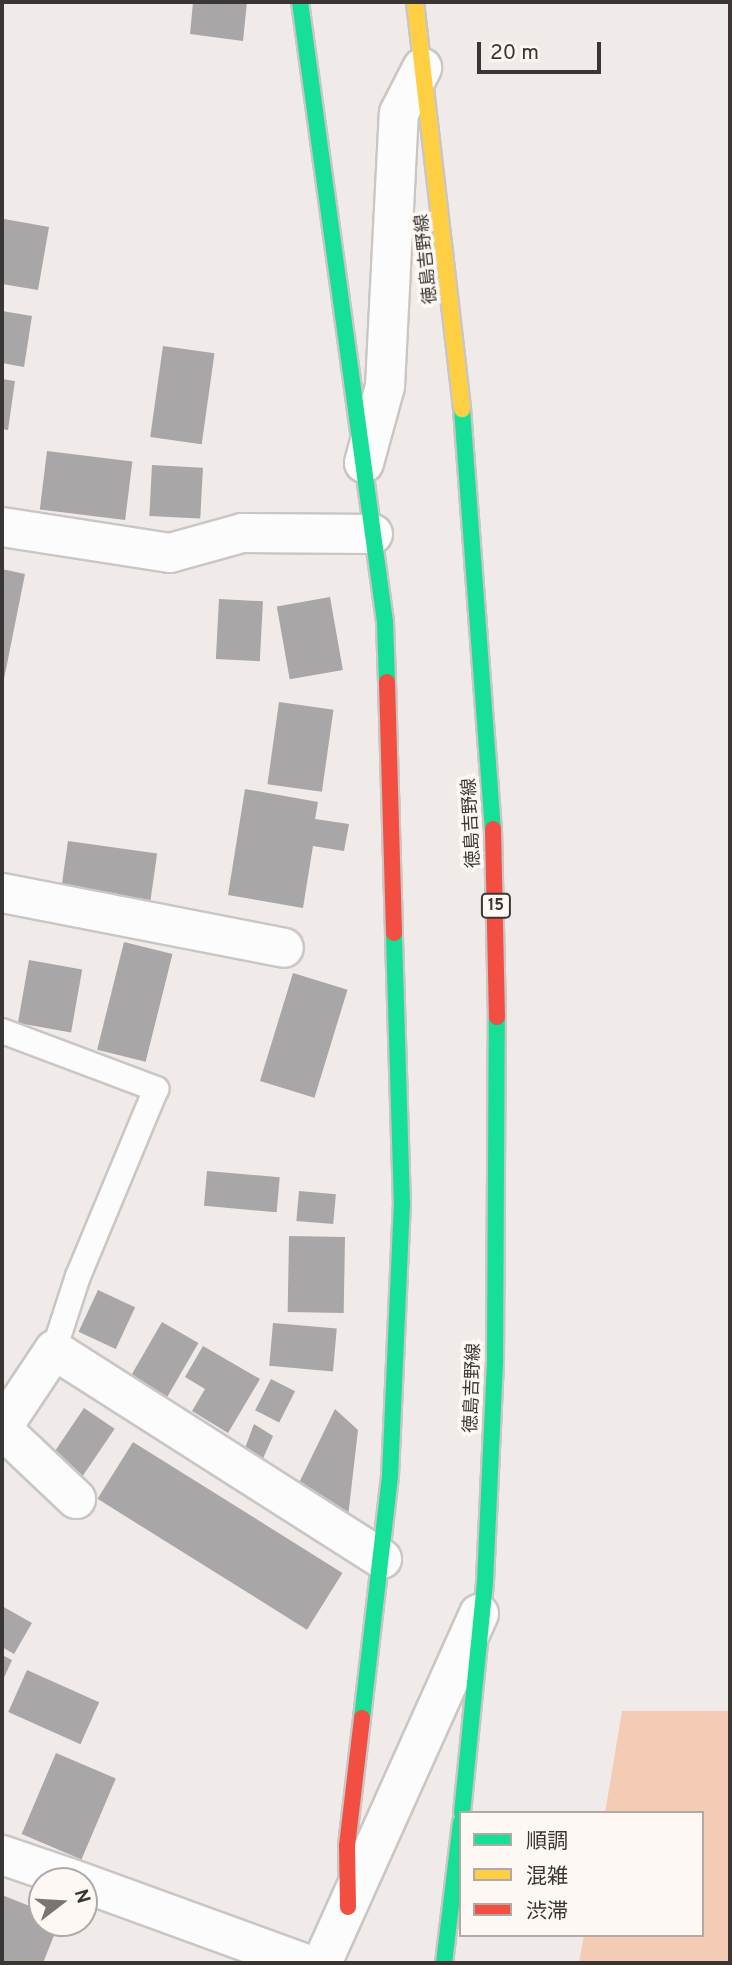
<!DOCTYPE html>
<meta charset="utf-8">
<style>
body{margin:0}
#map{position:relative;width:732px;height:1965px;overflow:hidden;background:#f0ebe8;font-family:Overpass,"Noto Sans JP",sans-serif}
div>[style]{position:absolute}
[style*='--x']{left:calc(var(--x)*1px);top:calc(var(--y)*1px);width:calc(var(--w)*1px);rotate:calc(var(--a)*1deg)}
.green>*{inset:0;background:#f4cbb5}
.building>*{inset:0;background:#a8a6a6;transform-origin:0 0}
.roads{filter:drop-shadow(2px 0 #cac6c4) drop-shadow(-2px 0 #cac6c4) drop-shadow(0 2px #cac6c4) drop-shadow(0 -2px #cac6c4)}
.lane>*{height:24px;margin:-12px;padding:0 12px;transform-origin:12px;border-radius:12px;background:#fdfcfc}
.street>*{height:38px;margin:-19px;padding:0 19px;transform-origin:19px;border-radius:19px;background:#fdfcfc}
.fast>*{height:16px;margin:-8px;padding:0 8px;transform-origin:8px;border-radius:8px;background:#16e098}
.slow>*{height:16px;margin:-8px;padding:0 8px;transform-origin:8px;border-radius:8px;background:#ffcf43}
.jam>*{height:16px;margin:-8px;padding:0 8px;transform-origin:8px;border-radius:8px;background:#f24e42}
span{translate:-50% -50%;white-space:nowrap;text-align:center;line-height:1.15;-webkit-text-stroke:7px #fef8f5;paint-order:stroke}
.shield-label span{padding:2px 5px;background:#fef8f5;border:2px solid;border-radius:5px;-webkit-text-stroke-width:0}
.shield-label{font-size:16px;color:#393634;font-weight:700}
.street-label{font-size:18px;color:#393634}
.frame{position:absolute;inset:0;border:4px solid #393634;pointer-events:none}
.legend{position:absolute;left:459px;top:1811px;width:245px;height:126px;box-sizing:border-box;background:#fef8f5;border:2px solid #afaaa8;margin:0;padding:9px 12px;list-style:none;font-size:21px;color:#393634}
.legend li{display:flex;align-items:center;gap:14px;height:35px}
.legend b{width:35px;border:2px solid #afaaa8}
.north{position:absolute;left:28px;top:1867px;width:70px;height:70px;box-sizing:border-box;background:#fef8f5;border:2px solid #afaaa8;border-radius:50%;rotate:73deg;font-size:19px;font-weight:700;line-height:28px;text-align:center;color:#393634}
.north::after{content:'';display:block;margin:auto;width:24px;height:32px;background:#797573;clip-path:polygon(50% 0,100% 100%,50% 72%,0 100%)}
.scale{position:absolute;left:477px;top:42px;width:124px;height:32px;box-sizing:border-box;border:4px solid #393634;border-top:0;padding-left:9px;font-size:21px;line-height:24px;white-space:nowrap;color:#393634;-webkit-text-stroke:5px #fef8f5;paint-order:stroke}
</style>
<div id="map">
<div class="green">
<i style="clip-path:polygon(622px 1711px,730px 1711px,730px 1963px,579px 1963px,584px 1935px,702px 1935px,702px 1813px,605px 1813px)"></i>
</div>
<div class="building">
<i style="clip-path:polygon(193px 2px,247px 2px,243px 41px,190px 34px)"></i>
<i style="clip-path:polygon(4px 219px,49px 227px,38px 290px,2px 284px)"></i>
<i style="clip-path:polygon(2px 311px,32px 316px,24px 367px,2px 363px)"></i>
<i style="left:163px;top:346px;width:52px;height:92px;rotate:8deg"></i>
<i style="clip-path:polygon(2px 379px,15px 381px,8px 430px,2px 429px)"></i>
<i style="left:47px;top:451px;width:86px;height:59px;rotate:7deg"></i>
<i style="left:152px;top:465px;width:51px;height:51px;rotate:3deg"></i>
<i style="clip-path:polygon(2px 569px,25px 574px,3px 684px,2px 684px)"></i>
<i style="left:330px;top:597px;width:74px;height:54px;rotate:80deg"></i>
<i style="left:219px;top:599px;width:44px;height:60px;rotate:3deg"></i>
<i style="left:279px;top:702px;width:55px;height:83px;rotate:8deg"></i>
<i style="clip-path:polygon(245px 789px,318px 802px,315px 819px,349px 824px,344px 851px,313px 846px,303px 908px,228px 895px)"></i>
<i style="left:68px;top:841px;width:90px;height:47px;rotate:8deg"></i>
<i style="left:124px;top:942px;width:50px;height:111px;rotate:14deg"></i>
<i style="left:29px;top:960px;width:54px;height:64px;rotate:10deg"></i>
<i style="left:293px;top:973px;width:57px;height:113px;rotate:17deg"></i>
<i style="left:207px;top:1171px;width:73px;height:35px;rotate:5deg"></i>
<i style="left:299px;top:1191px;width:37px;height:30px;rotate:5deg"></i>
<i style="left:289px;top:1236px;width:56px;height:76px;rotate:1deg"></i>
<i style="left:98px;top:1290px;width:41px;height:46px;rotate:25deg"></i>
<i style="left:162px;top:1322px;width:42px;height:67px;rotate:30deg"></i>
<i style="left:273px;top:1323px;width:64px;height:43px;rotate:5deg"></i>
<i style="clip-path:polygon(203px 1346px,260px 1379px,228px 1433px,192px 1411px,205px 1389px,185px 1377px)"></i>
<i style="left:271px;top:1379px;width:27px;height:35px;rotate:27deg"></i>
<i style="left:84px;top:1408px;width:37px;height:59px;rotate:34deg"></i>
<i style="clip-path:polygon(335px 1409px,358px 1430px,348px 1517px,297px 1487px)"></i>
<i style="clip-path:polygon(254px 1424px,273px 1436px,261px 1463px,245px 1448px)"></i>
<i style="left:133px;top:1442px;width:247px;height:67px;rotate:32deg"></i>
<i style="clip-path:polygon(2px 1606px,32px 1623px,14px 1654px,2px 1647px)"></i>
<i style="clip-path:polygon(2px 1655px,12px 1660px,2px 1682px)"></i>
<i style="left:27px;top:1670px;width:79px;height:46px;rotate:24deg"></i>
<i style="left:56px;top:1753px;width:65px;height:88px;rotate:23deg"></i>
<i style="clip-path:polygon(2px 1895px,42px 1911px,42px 1923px,59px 1923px,43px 1963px,2px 1963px)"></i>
</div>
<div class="roads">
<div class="lane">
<i style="--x:2;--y:1031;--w:165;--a:20.6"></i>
<i style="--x:156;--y:1089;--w:203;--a:112.6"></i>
<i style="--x:78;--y:1276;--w:78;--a:108"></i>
</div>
<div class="street">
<i style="--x:364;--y:463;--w:80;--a:-74.7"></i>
<i style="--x:385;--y:386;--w:273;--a:-87.1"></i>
<i style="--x:399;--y:113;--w:51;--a:-62.9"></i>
<i style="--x:2;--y:527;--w:170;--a:8.8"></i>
<i style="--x:170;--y:553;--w:75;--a:-15.5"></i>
<i style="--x:242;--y:533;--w:131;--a:0.4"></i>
<i style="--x:2;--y:893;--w:287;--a:11"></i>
<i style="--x:2;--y:1428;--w:94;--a:-56.3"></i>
<i style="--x:54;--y:1350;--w:389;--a:32.5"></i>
<i style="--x:2;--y:1429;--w:102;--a:43.4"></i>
<i style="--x:2;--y:1855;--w:80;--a:18.9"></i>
<i style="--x:84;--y:1883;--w:234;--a:20"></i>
<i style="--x:322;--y:1963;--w:383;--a:-65.8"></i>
</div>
<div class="fast">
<i style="--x:300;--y:2;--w:626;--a:82.19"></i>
<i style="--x:385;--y:622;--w:60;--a:88.1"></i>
<i style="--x:462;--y:409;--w:421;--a:85.8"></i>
<i style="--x:362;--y:1718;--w:244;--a:-83.4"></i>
<i style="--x:390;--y:1476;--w:270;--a:-87.5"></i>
<i style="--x:402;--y:1206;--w:273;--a:-91.7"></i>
<i style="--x:462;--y:1813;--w:232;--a:-84.3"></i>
<i style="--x:485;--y:1582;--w:220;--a:-87.4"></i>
<i style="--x:495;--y:1362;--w:345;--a:-89.7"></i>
<i style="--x:444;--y:1963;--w:142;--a:-83.1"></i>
</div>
<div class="slow">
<i style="--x:415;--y:2;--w:410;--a:83.4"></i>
</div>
<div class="jam">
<i style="--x:387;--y:682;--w:251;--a:88.4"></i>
<i style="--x:493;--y:829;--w:188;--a:88.8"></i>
<i style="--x:348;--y:1907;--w:61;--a:-90.9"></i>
<i style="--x:347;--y:1846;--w:129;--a:-83.3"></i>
</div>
</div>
<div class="shield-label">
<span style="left:496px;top:906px">15</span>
</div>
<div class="street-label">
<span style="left:428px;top:259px;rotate:-96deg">徳島吉野線</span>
<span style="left:473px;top:823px;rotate:-93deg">徳島吉野線</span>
<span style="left:474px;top:1388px;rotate:-88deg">徳島吉野線</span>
</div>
<div class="frame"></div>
<ul class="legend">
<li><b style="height:9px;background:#16e098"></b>順調</li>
<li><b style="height:9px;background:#ffcf43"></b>混雑</li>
<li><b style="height:9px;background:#f24e42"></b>渋滞</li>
</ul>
<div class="north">N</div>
<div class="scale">20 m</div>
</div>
